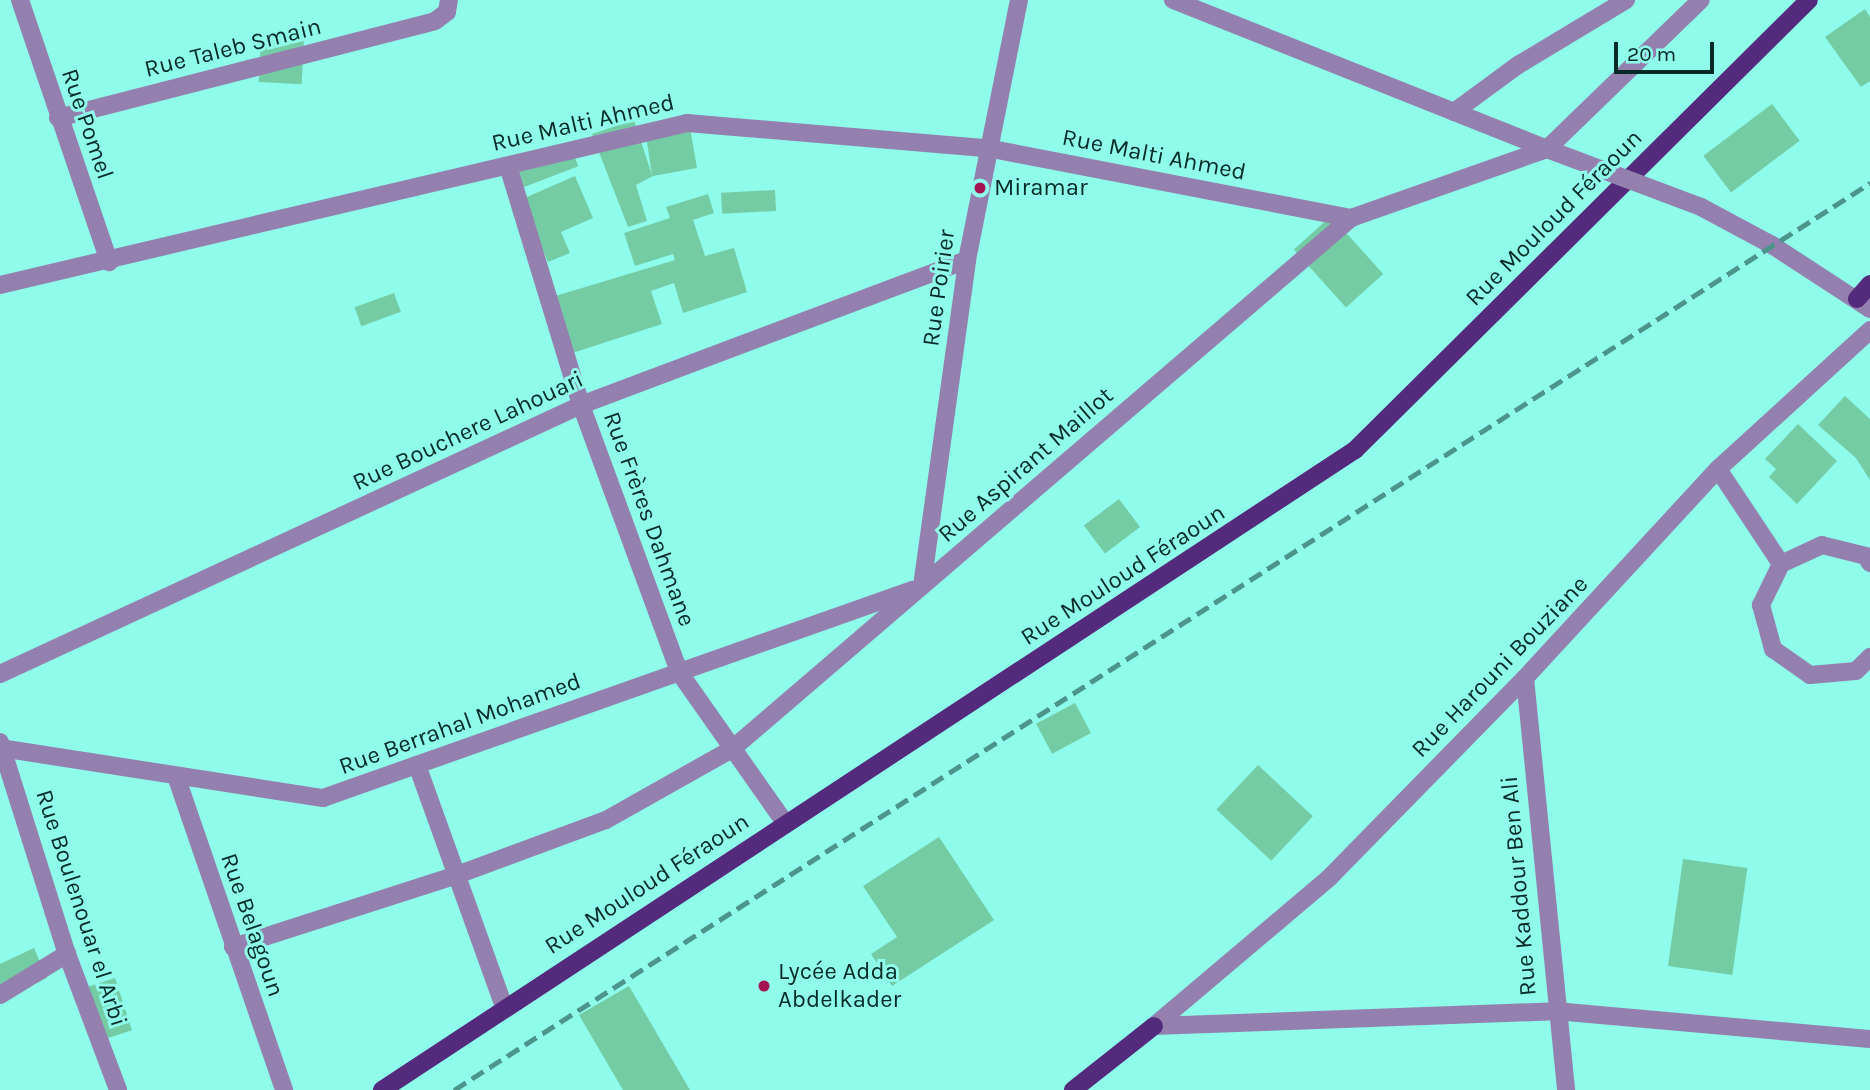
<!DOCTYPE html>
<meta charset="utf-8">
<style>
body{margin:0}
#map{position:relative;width:1870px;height:1090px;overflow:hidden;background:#8ffbeb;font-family:Karla,sans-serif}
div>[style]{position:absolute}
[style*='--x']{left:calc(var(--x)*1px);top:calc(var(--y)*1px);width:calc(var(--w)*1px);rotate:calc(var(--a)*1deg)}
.building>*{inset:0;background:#74cca5;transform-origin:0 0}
.minor>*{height:18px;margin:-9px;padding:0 9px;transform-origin:9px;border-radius:9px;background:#9480ae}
.major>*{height:18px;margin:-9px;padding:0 9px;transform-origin:9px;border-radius:9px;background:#532a7c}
.rail>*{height:5px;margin-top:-2.5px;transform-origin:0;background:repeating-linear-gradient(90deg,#4c958b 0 14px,transparent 0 21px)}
.minor-bridge>*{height:18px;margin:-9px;padding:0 9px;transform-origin:9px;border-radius:9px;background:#9480ae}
.dots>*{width:19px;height:19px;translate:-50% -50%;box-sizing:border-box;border:4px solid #8ffbeb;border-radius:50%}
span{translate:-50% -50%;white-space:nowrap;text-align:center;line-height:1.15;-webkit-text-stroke:6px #8ffbeb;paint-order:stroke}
.street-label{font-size:24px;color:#062b27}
.poi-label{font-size:24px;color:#062b27}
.left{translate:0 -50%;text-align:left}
.scale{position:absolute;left:1614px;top:42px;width:100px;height:32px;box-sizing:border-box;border:4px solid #062b27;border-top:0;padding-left:9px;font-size:21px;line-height:24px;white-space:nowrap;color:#062b27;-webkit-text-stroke:5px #8ffbeb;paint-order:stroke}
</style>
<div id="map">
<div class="building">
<i style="clip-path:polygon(1865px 9px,1870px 17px,1870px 81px,1861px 87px,1825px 37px)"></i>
<i style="left:261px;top:38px;width:43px;height:44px;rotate:3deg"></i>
<i style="left:1772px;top:104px;width:46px;height:86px;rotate:53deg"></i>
<i style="clip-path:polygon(634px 120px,652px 175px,645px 129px,689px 122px,697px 168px,653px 176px,636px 185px,647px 221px,628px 227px,592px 134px)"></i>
<i style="left:569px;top:142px;width:26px;height:65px;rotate:69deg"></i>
<i style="clip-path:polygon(575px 176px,593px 218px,561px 232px,570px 253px,548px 262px,520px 200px)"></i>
<i style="left:775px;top:190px;width:21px;height:54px;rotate:87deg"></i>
<i style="clip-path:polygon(708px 194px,714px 213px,693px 220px,705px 256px,734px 248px,747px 292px,683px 313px,674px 283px,651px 291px,662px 324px,560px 357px,542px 300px,675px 260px,673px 254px,635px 266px,624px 233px,670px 218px,666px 207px)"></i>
<i style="left:1331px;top:216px;width:78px;height:50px;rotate:48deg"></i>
<i style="left:394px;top:293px;width:20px;height:42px;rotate:70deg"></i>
<i style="clip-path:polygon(1845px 396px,1870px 419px,1870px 480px,1856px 458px,1818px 425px)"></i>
<i style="clip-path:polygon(1798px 424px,1837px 461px,1797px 504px,1769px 477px,1776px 469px,1765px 459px)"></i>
<i style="left:1119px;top:499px;width:35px;height:44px;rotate:53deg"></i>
<i style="left:1075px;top:703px;width:34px;height:44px;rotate:62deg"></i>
<i style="left:1258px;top:765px;width:75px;height:61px;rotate:43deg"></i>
<i style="clip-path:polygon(939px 837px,994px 920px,892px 986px,871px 954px,897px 937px,863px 886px)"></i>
<i style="left:1683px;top:859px;width:65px;height:108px;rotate:8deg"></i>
<i style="clip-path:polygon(34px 948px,47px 978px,0 999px,0 964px)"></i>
<i style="left:115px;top:978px;width:55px;height:34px;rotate:72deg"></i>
<i style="clip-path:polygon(629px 986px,690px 1090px,623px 1090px,579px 1015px)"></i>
</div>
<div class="minor">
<i style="--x:20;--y:0;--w:277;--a:71.2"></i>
<i style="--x:1173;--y:0;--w:403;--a:21.7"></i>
<i style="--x:1454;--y:112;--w:79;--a:-36.3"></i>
<i style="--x:1518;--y:65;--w:126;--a:-31"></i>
<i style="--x:58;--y:118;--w:389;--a:-14.4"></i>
<i style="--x:435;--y:21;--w:15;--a:-37"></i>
<i style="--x:447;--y:12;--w:12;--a:-81"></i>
<i style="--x:508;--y:166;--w:250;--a:73"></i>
<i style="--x:581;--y:405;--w:284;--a:69.8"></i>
<i style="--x:679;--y:672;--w:184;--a:54.9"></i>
<i style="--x:1701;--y:207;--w:81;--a:28.2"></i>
<i style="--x:1772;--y:245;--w:117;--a:33.1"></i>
<i style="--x:0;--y:285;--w:706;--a:-13.27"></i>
<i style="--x:687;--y:123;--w:301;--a:4.8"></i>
<i style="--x:987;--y:148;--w:371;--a:10.9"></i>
<i style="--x:1718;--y:469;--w:114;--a:56.4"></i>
<i style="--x:1870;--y:563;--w:8;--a:-120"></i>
<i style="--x:1866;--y:556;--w:45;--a:-166"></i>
<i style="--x:1822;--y:545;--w:45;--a:155.1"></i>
<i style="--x:1781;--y:564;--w:46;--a:116"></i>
<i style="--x:1761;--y:605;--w:46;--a:74.7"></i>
<i style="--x:1773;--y:649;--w:45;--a:35.1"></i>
<i style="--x:1810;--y:675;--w:46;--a:-5"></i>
<i style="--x:1856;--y:671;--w:20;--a:-45"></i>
<i style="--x:922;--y:586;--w:329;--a:-82.1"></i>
<i style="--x:967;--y:260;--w:265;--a:-78.7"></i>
<i style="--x:0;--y:674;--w:640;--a:-24.84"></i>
<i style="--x:581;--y:405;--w:412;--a:-20.6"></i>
<i style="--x:1525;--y:678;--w:414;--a:84.3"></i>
<i style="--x:0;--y:742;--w:222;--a:72.5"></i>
<i style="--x:67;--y:954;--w:145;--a:69.4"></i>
<i style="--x:0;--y:748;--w:327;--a:8.8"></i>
<i style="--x:323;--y:798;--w:625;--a:-19.45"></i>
<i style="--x:417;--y:765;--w:257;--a:70.2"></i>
<i style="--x:176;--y:776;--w:332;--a:71"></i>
<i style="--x:233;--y:947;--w:235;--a:-17.8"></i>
<i style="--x:457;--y:875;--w:159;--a:-20.3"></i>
<i style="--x:606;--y:820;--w:145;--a:-29.4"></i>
<i style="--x:732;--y:749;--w:816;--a:-40.62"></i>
<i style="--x:1351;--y:218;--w:208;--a:-19.4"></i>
<i style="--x:1547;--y:149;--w:214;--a:-44.1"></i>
<i style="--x:0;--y:995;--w:79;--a:-31.5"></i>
<i style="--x:1154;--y:1026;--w:229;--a:-40.2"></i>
<i style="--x:1329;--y:878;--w:280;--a:-45.6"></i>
<i style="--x:1525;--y:678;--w:284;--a:-47.3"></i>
<i style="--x:1718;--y:469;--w:206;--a:-42.4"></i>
<i style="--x:1154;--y:1026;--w:401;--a:-2.1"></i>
<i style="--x:1555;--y:1011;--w:316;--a:5.1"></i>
</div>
<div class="major">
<i style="--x:1857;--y:299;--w:20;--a:-49"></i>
<i style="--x:382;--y:1090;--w:1165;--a:-33.34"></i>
<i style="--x:1355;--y:450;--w:639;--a:-44.75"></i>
<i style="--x:1073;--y:1090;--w:103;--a:-38.3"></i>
</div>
<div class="rail">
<i style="--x:454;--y:1090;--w:1682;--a:-32.64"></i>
</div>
<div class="minor-bridge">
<i style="--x:1547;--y:149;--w:165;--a:20.6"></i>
</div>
<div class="dots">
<i style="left:980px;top:188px;background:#a51351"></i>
<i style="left:764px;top:986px;background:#a51351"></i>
</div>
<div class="street-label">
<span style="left:233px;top:48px;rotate:-14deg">Rue Taleb Smain</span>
<span style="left:583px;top:123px;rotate:-13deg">Rue Malti Ahmed</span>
<span style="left:87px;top:124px;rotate:71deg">Rue Pomel</span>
<span style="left:1154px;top:155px;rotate:11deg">Rue Malti Ahmed</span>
<span style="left:1554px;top:218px;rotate:-45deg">Rue Mouloud Féraoun</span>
<span style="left:939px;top:288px;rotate:-82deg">Rue Poirier</span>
<span style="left:468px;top:431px;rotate:-25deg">Rue Bouchere Lahouari</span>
<span style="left:1026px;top:465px;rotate:-41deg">Rue Aspirant Maillot</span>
<span style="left:649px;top:519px;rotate:70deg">Rue Frères Dahmane</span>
<span style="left:1123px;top:575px;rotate:-33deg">Rue Mouloud Féraoun</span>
<span style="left:1500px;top:667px;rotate:-46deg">Rue Harouni Bouziane</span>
<span style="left:460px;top:724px;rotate:-20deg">Rue Berrahal Mohamed</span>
<span style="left:647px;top:884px;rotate:-33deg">Rue Mouloud Féraoun</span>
<span style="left:1519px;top:886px;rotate:-95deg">Rue Kaddour Ben Ali</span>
<span style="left:81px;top:908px;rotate:72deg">Rue Boulenouar el Arbi</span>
<span style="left:252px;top:925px;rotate:71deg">Rue Belagoun</span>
</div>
<div class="poi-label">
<span class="left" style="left:994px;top:188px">Miramar</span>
<span class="left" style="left:778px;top:986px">Lycée Adda<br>Abdelkader</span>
</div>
<div class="scale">20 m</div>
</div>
